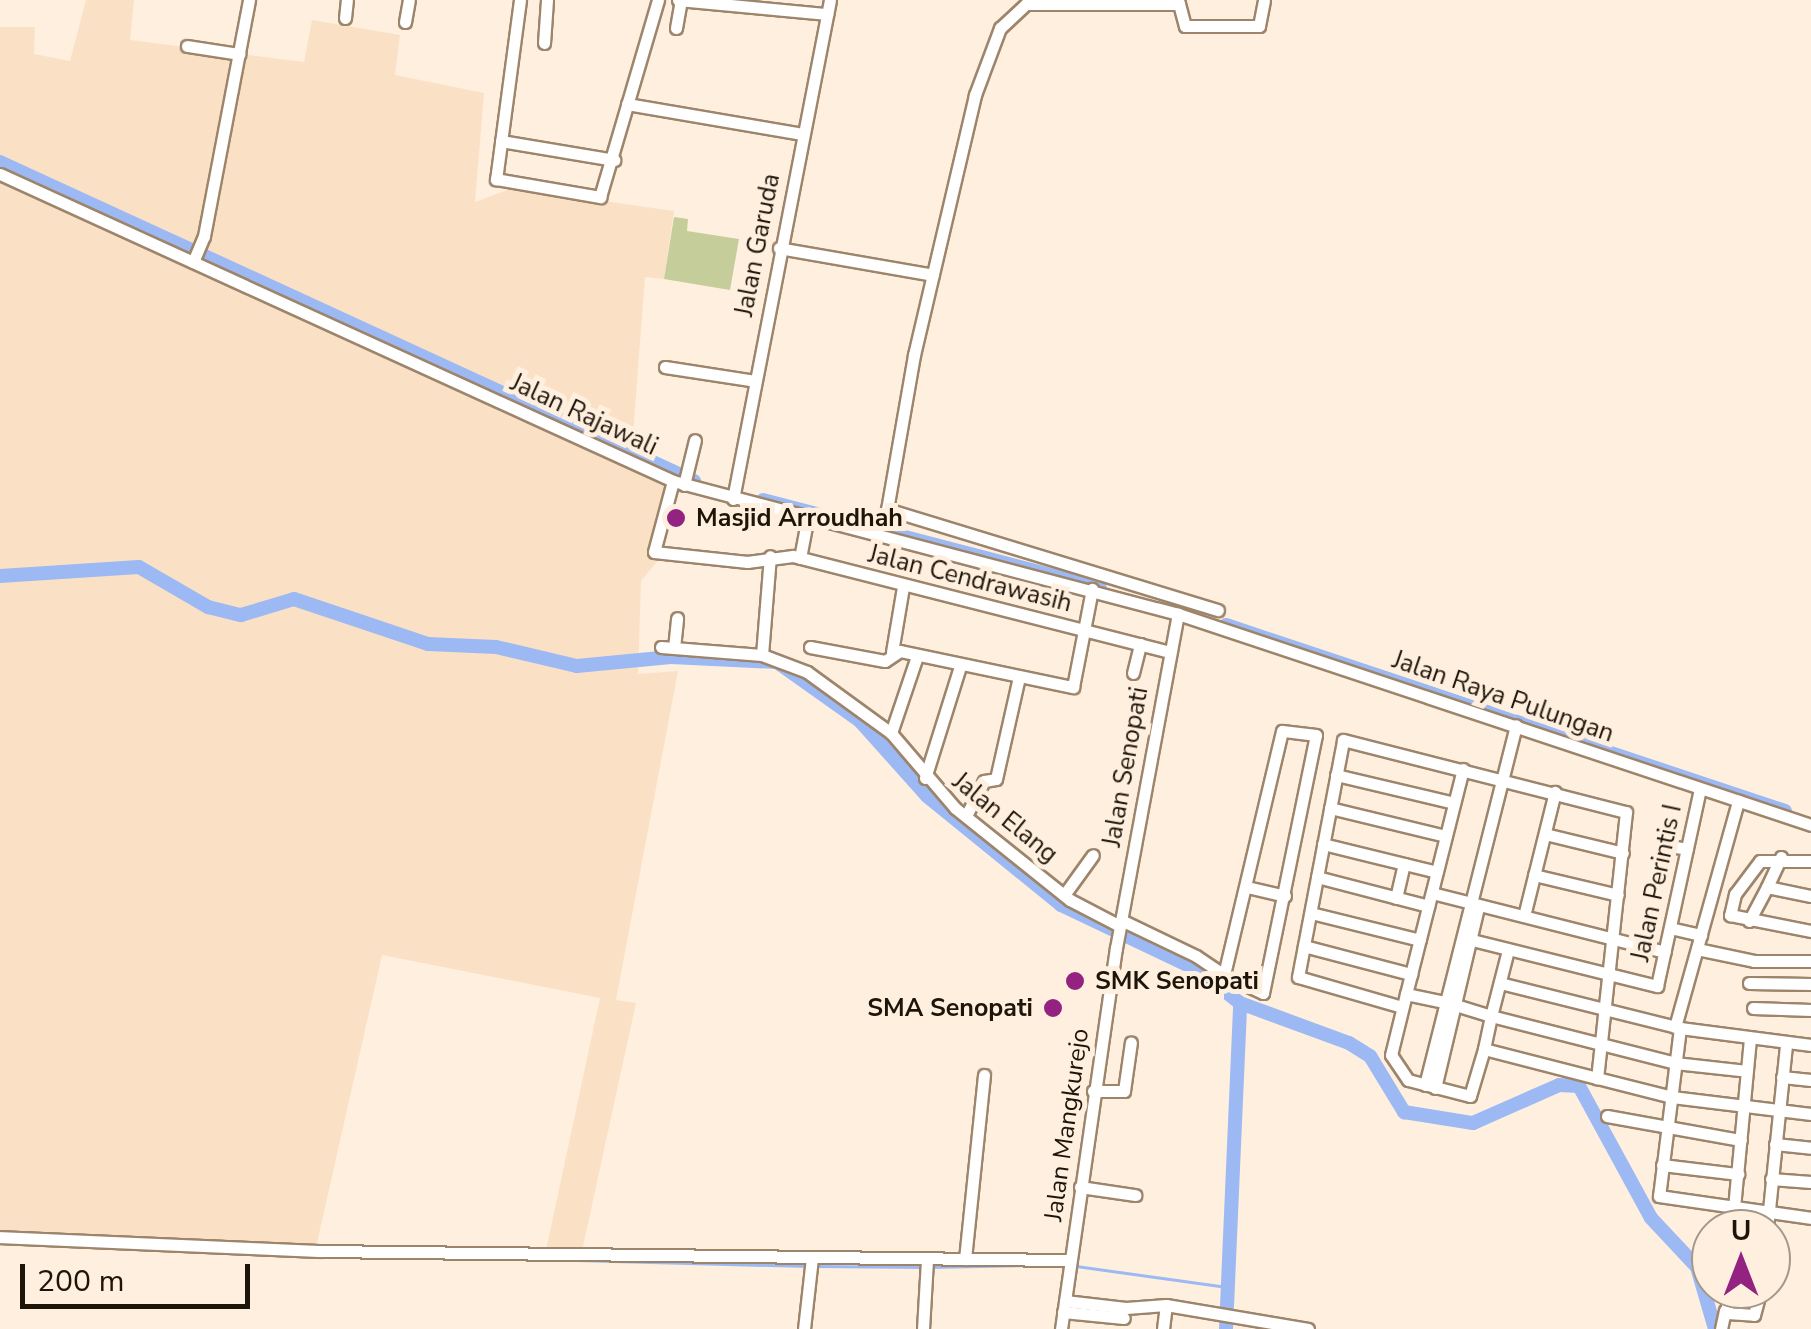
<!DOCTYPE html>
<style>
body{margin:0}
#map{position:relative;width:1811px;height:1329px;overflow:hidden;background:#ffefde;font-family:"Nunito Sans",sans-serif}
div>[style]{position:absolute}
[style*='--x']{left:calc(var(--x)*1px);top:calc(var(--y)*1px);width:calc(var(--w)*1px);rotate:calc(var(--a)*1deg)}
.built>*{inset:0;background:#fae1c6}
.green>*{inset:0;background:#c5ce9b}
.stream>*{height:2.5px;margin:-1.25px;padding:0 1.25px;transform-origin:1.25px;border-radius:1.25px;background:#9db9f4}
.river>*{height:14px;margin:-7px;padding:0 7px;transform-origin:7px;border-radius:7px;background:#9db9f4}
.roads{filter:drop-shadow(2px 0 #9d856c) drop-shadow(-2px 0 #9d856c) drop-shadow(0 2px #9d856c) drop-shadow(0 -2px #9d856c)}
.minor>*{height:11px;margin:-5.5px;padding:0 5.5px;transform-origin:5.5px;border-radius:5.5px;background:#fff}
.dots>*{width:28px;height:28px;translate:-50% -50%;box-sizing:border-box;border:5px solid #ffefde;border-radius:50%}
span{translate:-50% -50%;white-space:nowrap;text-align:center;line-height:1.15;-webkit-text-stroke:10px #ffefde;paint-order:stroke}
.street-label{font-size:25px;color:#1d140a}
.poi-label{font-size:25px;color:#1d140a;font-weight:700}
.left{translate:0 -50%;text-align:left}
.right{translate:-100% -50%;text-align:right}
.north{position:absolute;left:1691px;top:1209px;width:100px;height:100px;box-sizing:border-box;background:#ffefde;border:2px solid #a59789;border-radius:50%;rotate:0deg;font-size:28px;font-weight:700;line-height:40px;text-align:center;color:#1d140a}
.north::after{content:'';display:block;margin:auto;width:35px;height:45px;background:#932281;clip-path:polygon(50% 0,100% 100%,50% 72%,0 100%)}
.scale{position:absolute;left:20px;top:1264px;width:230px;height:45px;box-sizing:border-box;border:5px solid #1d140a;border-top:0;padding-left:12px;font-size:30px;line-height:35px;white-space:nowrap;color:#1d140a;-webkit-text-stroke:8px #ffefde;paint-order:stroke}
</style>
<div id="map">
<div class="built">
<i style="clip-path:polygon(86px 0,134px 0,130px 40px,304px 62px,312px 20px,400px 35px,395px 75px,484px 93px,475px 202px,513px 188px,674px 211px,664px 279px,645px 277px,631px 461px,668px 479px,648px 554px,660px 558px,641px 581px,638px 674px,678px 671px,616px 1000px,636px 1003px,582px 1251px,546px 1250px,600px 998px,382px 955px,314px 1256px,0 1241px,0 27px,35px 27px,34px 54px,70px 61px)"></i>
</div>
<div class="green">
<i style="clip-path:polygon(674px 217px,688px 219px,687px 231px,739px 239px,730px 290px,664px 279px)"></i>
</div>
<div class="stream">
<i style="--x:576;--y:1260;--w:232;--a:1.5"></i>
<i style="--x:816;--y:1266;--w:107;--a:0.5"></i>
<i style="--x:1076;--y:1266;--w:152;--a:7.9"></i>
<i style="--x:931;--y:1267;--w:107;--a:-1.1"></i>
</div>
<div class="river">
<i style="--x:0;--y:162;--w:764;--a:24.69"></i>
<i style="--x:763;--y:500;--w:348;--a:14.6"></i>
<i style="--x:0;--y:576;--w:139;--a:-3.7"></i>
<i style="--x:139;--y:567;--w:80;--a:30.1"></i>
<i style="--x:208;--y:607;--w:34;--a:14"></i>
<i style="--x:241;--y:615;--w:55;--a:-16.8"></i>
<i style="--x:294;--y:599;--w:141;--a:18.6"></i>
<i style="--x:428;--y:644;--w:68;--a:2.5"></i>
<i style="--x:496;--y:647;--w:83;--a:13.2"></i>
<i style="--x:577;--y:666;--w:94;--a:-5.5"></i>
<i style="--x:671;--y:657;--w:106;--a:2.7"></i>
<i style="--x:777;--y:662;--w:102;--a:35.4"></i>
<i style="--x:860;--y:721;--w:101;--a:48.2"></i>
<i style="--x:927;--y:796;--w:173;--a:39.1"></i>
<i style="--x:1061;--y:905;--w:152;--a:25.4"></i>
<i style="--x:1198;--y:970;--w:53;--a:38.2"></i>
<i style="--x:1240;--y:1003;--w:116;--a:20.2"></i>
<i style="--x:1349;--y:1043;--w:25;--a:32"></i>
<i style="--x:1370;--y:1056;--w:66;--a:58.7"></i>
<i style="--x:1404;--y:1112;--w:70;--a:9.1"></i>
<i style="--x:1473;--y:1123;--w:94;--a:-23.8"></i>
<i style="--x:1559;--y:1085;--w:20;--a:3"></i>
<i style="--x:1579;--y:1086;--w:150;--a:61.4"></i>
<i style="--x:1651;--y:1218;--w:67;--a:46.8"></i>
<i style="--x:1697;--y:1267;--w:65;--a:73.8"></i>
<i style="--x:1226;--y:625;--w:589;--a:18.4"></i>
<i style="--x:1226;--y:1329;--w:326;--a:-87.5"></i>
</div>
<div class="roads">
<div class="minor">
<i style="--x:520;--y:0;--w:181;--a:97.6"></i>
<i style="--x:496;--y:179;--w:106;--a:9.8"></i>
<i style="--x:600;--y:197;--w:205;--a:-73.6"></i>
<i style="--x:678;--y:0;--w:150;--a:5.4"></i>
<i style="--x:1178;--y:0;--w:27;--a:75"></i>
<i style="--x:1185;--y:26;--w:74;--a:0"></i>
<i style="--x:1259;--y:26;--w:26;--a:-79"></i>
<i style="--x:1179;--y:4;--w:153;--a:180"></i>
<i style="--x:1026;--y:4;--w:35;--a:137"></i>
<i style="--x:1000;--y:28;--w:72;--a:110.5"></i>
<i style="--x:975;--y:95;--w:267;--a:103.2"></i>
<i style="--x:914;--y:355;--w:156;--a:99.9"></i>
<i style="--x:887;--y:509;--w:346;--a:17"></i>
<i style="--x:345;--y:18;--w:18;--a:-84"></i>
<i style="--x:405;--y:22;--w:22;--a:-80"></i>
<i style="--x:676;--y:28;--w:28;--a:-80"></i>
<i style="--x:544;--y:43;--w:43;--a:-86"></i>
<i style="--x:187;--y:46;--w:53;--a:8.7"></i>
<i style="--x:627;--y:104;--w:178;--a:9.7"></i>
<i style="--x:501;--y:141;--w:115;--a:9.5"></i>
<i style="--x:0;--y:174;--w:740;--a:24.52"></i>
<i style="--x:673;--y:481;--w:522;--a:14.75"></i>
<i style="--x:1178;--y:614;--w:667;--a:18.43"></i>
<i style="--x:779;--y:248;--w:156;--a:9.9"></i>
<i style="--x:193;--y:262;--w:28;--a:-67"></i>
<i style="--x:204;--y:236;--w:240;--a:-79.2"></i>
<i style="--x:665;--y:367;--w:91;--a:8.8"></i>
<i style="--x:673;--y:481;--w:73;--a:105"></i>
<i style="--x:654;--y:552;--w:94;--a:6.1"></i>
<i style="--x:747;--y:562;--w:46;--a:-7.4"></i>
<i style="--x:793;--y:556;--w:389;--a:14.3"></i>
<i style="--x:684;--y:485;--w:46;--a:-76.3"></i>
<i style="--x:733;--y:499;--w:508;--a:-79"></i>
<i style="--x:800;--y:558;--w:43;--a:-79.2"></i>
<i style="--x:661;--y:647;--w:101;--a:4.5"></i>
<i style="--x:762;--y:655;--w:48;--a:20.7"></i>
<i style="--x:807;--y:672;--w:104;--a:36"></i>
<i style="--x:891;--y:733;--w:99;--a:49.5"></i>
<i style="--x:955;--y:808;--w:147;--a:38.7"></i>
<i style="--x:1070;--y:900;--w:56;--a:27.5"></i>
<i style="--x:810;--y:647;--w:76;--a:10.6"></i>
<i style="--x:885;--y:661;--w:18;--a:-34"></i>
<i style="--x:900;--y:651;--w:177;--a:11.8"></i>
<i style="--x:1073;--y:687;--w:100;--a:-79"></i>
<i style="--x:674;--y:648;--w:30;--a:-84"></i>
<i style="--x:892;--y:652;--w:66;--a:-80.4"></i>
<i style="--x:762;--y:655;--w:99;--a:-85.4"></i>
<i style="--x:1133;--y:673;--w:30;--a:-76"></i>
<i style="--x:891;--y:733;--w:81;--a:-71.3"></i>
<i style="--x:1336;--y:775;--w:121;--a:13.3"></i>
<i style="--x:925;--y:778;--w:117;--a:-72.6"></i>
<i style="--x:1330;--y:808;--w:119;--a:13.6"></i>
<i style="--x:966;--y:816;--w:39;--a:-63"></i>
<i style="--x:984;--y:781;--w:12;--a:-9"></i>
<i style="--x:996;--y:779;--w:105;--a:-77.3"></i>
<i style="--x:1545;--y:834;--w:80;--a:13.7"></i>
<i style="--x:1323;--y:844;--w:117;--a:13.8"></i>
<i style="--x:1781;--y:857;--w:33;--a:115"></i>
<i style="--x:1767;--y:887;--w:45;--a:11.6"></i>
<i style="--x:1811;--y:861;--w:51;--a:180"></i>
<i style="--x:1760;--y:861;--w:41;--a:127.1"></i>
<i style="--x:1735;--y:894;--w:22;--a:103"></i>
<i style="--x:1730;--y:915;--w:83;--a:11.2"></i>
<i style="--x:1661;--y:863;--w:19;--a:-62"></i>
<i style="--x:1670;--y:846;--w:17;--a:10"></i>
<i style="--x:1534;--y:875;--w:86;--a:13.4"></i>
<i style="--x:1317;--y:877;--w:115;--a:14.6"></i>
<i style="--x:1247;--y:887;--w:39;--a:13"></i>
<i style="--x:1432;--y:893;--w:240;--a:14.2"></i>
<i style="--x:1064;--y:895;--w:49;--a:-54.1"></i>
<i style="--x:1396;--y:898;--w:35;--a:-77"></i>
<i style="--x:1311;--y:913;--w:112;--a:13.9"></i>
<i style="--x:1524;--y:916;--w:128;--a:-76"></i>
<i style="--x:1121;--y:920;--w:83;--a:25.6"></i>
<i style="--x:1196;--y:956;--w:34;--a:34"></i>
<i style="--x:1224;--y:975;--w:43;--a:24.8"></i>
<i style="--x:1263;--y:993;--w:263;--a:-78.4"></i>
<i style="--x:1316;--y:735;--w:34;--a:-173"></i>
<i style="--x:1282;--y:731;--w:251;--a:103.4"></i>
<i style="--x:1749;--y:921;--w:38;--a:-62"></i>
<i style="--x:1670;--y:928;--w:32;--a:13"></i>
<i style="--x:1472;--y:940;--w:191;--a:14"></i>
<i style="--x:1657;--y:986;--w:202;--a:-77.7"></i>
<i style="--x:1304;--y:946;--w:111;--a:14.7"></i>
<i style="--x:1697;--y:949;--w:58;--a:11.9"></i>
<i style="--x:1754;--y:961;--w:57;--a:0"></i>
<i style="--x:1508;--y:950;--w:68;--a:104.4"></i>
<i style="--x:1491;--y:1016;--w:34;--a:102"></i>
<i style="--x:1484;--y:1049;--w:49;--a:106.6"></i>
<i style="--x:1470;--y:1096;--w:64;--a:-165.5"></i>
<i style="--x:1408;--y:1080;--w:30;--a:-124"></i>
<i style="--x:1391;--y:1055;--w:63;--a:-76.2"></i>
<i style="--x:1406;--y:994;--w:44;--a:11.8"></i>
<i style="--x:1449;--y:1003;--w:44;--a:17.2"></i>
<i style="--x:1491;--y:1016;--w:190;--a:14.3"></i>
<i style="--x:1675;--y:1063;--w:72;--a:6.3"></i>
<i style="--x:1500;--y:983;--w:186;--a:14"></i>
<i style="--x:1749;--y:983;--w:62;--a:0.9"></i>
<i style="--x:1406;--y:994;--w:232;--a:-75.8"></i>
<i style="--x:1402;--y:1007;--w:108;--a:-163.9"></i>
<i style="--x:1298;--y:977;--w:241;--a:-79.2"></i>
<i style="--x:1343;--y:740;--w:292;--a:14.3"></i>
<i style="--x:1626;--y:812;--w:268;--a:96.2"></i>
<i style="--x:1597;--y:1078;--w:77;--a:14.2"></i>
<i style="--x:1672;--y:1097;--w:140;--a:7"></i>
<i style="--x:1753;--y:1008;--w:58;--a:2"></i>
<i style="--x:1675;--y:1027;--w:235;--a:-74.4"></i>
<i style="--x:1811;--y:1045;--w:132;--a:-172.6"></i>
<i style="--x:1680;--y:1028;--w:169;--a:97.1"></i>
<i style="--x:1659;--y:1196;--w:154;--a:8.2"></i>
<i style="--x:1484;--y:1049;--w:117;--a:14.4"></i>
<i style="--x:1782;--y:1077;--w:29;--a:6"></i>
<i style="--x:1425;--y:1085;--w:371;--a:-75.8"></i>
<i style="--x:1435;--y:1088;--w:186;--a:-76.6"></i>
<i style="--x:1093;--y:1091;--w:31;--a:0"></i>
<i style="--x:1124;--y:1091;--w:49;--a:-81.9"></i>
<i style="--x:1607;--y:1116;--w:136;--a:10.2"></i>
<i style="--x:1775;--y:1144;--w:36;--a:6"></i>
<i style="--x:1662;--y:1165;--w:77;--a:6.8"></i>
<i style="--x:1771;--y:1179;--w:40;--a:4.3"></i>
<i style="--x:1080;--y:1187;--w:56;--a:8.3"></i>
<i style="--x:1732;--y:1229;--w:192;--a:-84.6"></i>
<i style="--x:1767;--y:1229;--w:186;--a:-84.1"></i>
<i style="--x:0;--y:1237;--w:319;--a:2.5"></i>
<i style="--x:319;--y:1251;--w:751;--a:0.69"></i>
<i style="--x:965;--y:1259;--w:185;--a:-84.1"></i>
<i style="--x:1727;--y:1289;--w:24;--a:90"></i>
<i style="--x:1727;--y:1313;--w:27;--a:4"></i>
<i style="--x:1754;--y:1315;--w:27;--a:-75"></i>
<i style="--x:1065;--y:1301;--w:61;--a:6.5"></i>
<i style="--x:1126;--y:1308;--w:40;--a:-4.3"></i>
<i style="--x:1166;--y:1305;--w:144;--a:9.6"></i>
<i style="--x:1063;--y:1312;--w:61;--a:5.6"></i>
<i style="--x:804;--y:1329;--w:71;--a:-83.6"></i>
<i style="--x:923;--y:1329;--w:70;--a:-86.7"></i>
<i style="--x:1061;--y:1329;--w:385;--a:-81.8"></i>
<i style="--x:1116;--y:948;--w:340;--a:-79.5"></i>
<i style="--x:1163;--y:1329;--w:24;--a:-83"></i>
<i style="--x:1721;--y:1329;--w:19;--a:-78"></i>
</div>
</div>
<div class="dots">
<i style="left:676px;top:518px;background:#932281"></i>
<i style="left:1075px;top:981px;background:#932281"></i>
<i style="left:1053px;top:1008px;background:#932281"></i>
</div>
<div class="street-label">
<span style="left:758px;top:245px;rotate:-79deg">Jalan Garuda</span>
<span style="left:584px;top:415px;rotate:25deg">Jalan Rajawali</span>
<span style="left:970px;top:579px;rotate:14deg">Jalan Cendrawasih</span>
<span style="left:1503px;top:697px;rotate:19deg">Jalan Raya Pulungan</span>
<span style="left:1126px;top:767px;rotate:-80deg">Jalan Senopati</span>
<span style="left:1005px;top:818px;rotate:39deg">Jalan Elang</span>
<span style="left:1657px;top:883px;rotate:-78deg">Jalan Perintis I</span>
<span style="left:1067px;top:1125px;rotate:-82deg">Jalan Mangkurejo</span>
</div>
<div class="poi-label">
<span class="left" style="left:696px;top:518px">Masjid Arroudhah</span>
<span class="left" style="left:1095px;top:981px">SMK Senopati</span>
<span class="right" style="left:1033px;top:1008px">SMA Senopati</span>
</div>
<div class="north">U</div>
<div class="scale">200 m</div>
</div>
